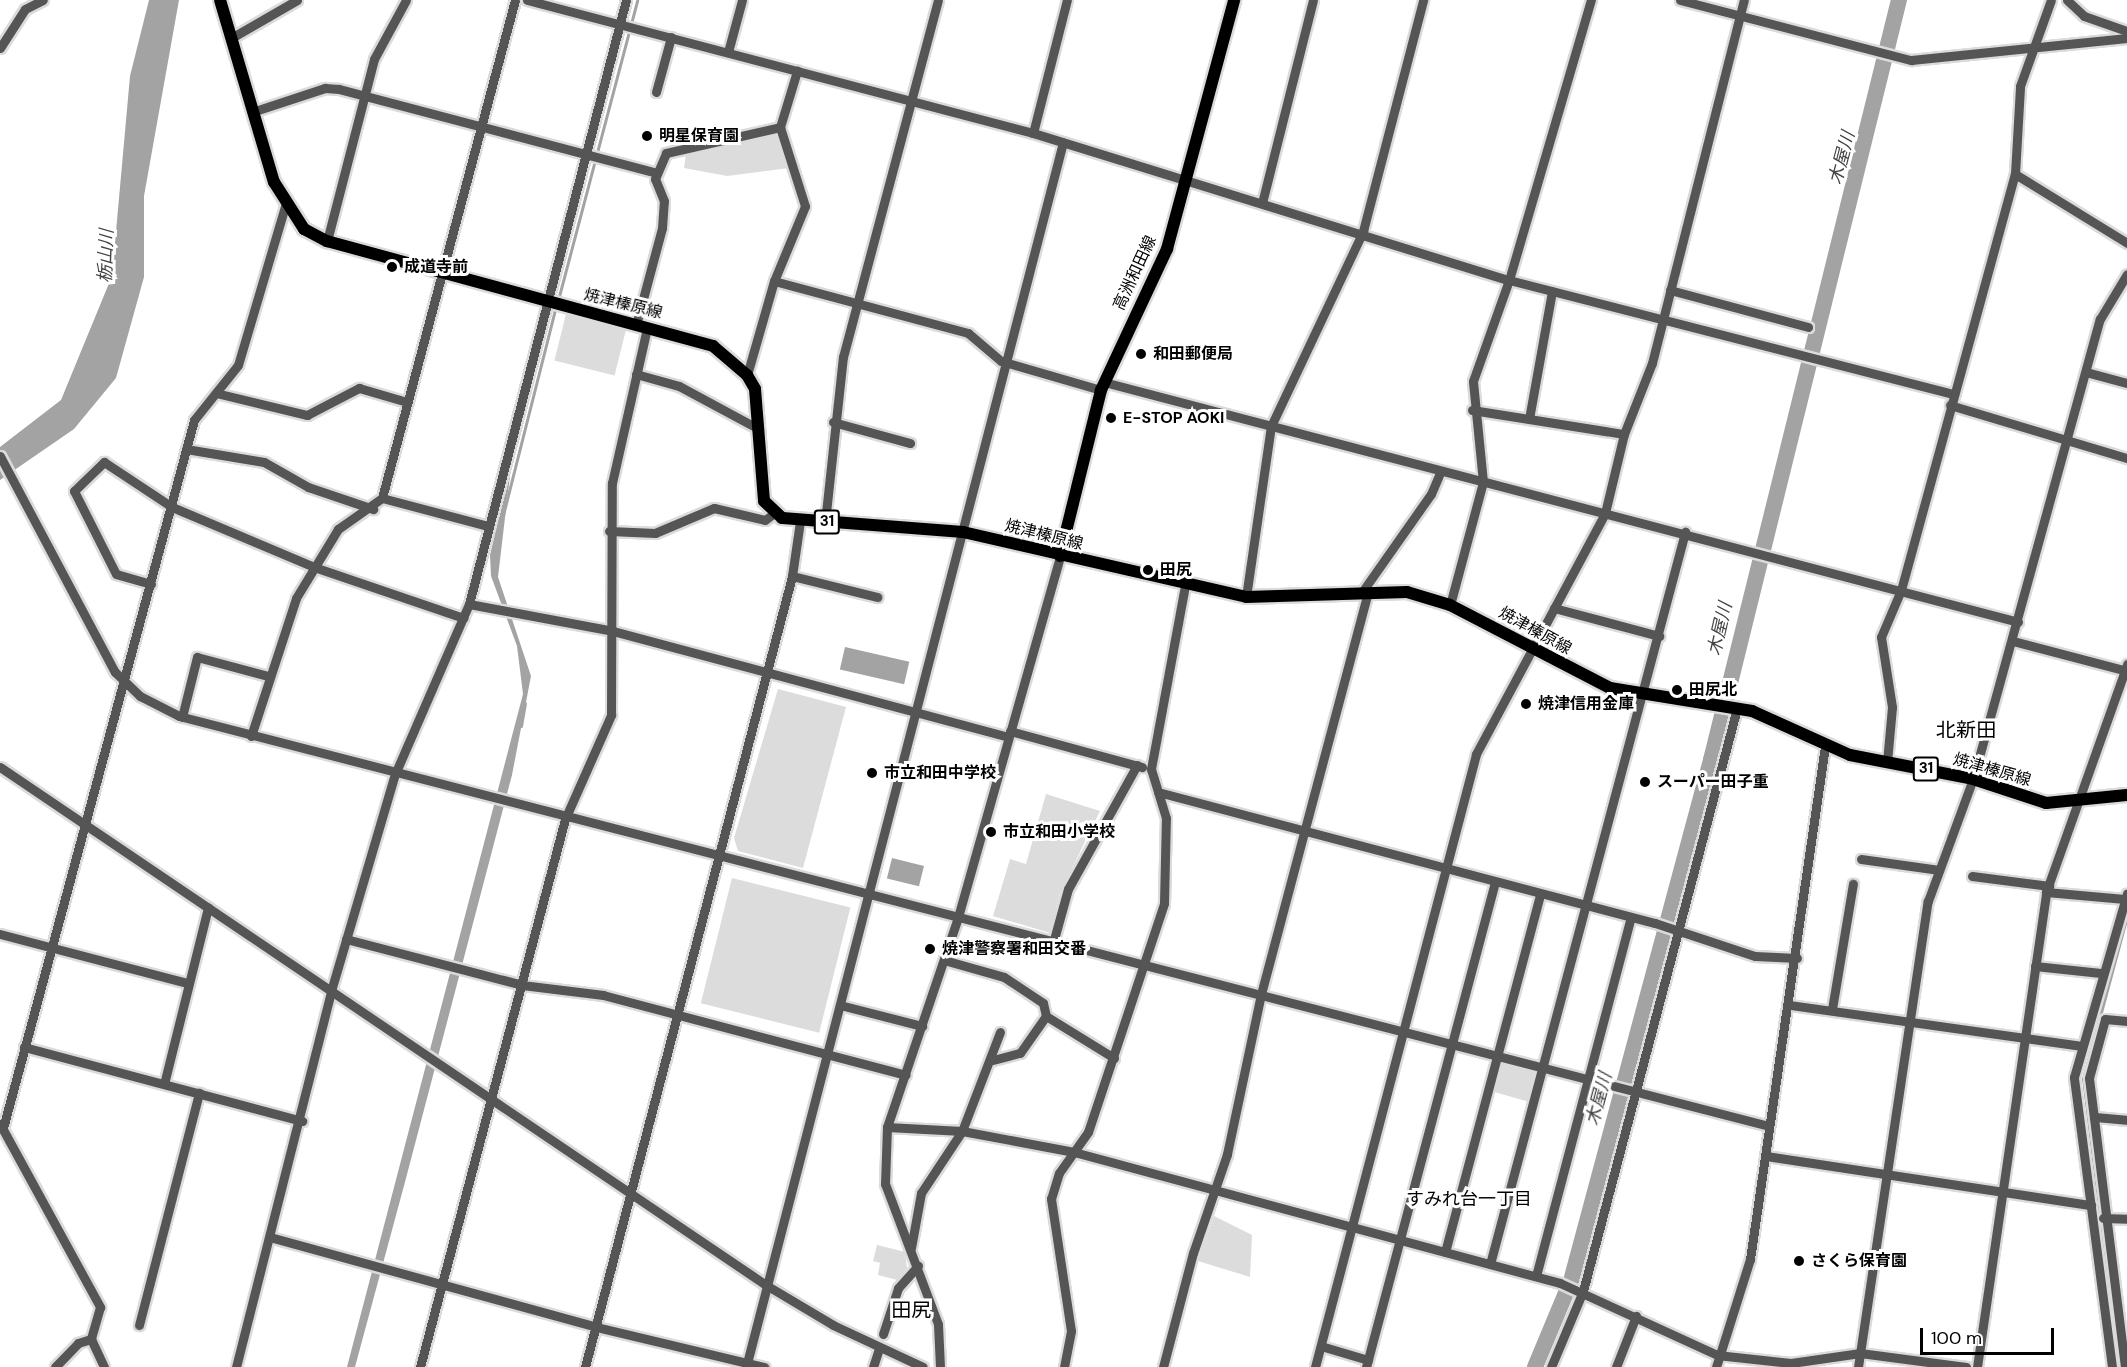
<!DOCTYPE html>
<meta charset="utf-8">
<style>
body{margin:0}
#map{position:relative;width:2127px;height:1367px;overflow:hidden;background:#fff;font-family:"DM Sans","Noto Sans JP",sans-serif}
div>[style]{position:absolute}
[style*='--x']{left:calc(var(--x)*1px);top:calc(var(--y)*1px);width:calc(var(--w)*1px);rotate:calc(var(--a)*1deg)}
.green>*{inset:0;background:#dcdcdc;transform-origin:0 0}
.water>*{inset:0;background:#a3a3a3;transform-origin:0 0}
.stream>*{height:3px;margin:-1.5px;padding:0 1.5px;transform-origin:1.5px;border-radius:1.5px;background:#a3a3a3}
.river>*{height:16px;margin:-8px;padding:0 8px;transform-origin:8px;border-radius:8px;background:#a3a3a3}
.roads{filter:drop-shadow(2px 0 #dbdbdb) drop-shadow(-2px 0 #dbdbdb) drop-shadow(0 2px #dbdbdb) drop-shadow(0 -2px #dbdbdb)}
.minor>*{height:9px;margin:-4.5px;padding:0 4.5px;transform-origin:4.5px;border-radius:4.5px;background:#555}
.major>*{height:12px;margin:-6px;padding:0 6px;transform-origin:6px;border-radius:6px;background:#000}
.dots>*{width:16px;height:16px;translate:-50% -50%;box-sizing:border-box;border:3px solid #fff;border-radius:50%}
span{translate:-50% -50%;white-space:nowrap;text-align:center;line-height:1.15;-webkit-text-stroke:6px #fff;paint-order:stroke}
.shield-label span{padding:2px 4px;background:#fff;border:2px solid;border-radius:4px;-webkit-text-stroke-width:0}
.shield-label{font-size:15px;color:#000;font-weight:700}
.poi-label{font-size:16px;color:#000;font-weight:700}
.left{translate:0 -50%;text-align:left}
.street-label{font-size:16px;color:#000}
.water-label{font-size:18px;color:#444;font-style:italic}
.neighbourhood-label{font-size:18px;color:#000}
.quarter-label{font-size:20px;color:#000}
.scale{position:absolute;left:1920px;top:1328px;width:134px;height:27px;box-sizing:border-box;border:3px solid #000;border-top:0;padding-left:8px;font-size:18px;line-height:21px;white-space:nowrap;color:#000;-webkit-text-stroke:4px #fff;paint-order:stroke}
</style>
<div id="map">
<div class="green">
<i style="clip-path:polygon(776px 133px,789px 168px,727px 176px,684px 168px,686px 154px)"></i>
<i style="left:566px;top:314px;width:62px;height:48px;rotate:14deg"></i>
<i style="clip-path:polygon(778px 689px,846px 707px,803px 868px,738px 851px,734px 838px)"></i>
<i style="clip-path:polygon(1046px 794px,1100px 811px,1060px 893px,1050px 933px,993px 916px,1010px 859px,1026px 864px)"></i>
<i style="left:732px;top:878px;width:122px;height:129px;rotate:14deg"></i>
<i style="left:1499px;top:1059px;width:41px;height:33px;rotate:16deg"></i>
<i style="clip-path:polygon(1214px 1216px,1252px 1235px,1250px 1277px,1198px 1261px)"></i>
<i style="clip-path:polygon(877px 1245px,905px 1252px,907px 1268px,897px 1280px,878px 1275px,880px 1263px,873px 1261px)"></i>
</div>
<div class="water">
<i style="clip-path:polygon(149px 0,179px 0,144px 196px,144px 277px,116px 378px,74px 429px,0 480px,0 447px,61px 400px,112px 276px,130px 76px)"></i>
<i style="clip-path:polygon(511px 467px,498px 577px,531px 676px,512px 775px,405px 1182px,355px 1367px,347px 1367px,523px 694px,517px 646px,491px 576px,490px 555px)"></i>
<i style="left:845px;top:647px;width:66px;height:23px;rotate:13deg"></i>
<i style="left:892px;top:858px;width:33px;height:21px;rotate:14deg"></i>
</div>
<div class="stream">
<i style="--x:558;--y:300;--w:310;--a:-75.2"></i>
<i style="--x:503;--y:515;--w:216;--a:-75.8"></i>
<i style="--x:521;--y:726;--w:23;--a:-80"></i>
<i style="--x:2119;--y:1367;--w:290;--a:-97.1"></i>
<i style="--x:2083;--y:1079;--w:169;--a:-74.9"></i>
</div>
<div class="river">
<i style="--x:1535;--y:1367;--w:93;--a:-67.3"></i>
<i style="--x:1571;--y:1281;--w:539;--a:-74.96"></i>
<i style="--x:1711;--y:760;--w:783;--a:-76.11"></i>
</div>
<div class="roads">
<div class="minor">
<i style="--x:527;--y:0;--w:523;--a:14.73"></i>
<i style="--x:1033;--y:133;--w:498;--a:17.2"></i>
<i style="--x:1509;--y:280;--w:458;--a:14.4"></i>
<i style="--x:1680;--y:0;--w:239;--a:14.6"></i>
<i style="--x:1911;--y:60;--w:217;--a:-5.8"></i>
<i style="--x:2067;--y:0;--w:23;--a:43"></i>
<i style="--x:2084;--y:16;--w:46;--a:19.2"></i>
<i style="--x:233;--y:37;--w:74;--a:-30"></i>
<i style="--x:0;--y:48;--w:46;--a:-57.3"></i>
<i style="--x:25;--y:9;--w:20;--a:-27"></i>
<i style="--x:728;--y:52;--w:54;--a:-74.9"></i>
<i style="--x:656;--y:92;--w:57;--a:-74.7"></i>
<i style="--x:255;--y:111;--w:74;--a:-18.2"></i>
<i style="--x:325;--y:88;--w:14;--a:4"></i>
<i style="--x:339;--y:89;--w:328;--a:14.8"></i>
<i style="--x:1033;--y:133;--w:137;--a:-75.7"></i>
<i style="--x:2015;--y:174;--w:132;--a:31.6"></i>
<i style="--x:1262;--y:203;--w:209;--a:-75.9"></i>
<i style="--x:327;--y:241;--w:188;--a:-75.5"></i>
<i style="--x:374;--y:59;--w:67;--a:-61.5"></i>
<i style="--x:774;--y:281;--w:201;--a:15"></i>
<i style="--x:968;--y:333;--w:43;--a:40.3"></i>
<i style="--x:1001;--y:361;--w:104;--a:16.2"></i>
<i style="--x:1670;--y:290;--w:143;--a:15"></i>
<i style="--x:636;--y:325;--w:100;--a:-75"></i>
<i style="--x:662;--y:228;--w:27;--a:-86"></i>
<i style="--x:664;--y:201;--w:24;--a:-112"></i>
<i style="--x:655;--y:179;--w:28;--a:-67"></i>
<i style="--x:666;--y:153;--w:117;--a:-12.8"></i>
<i style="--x:2086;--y:372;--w:42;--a:15"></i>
<i style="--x:636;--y:374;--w:45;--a:15.6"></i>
<i style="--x:679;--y:386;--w:91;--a:28.3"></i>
<i style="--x:747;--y:375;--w:98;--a:-74"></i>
<i style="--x:774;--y:281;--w:81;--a:-67.5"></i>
<i style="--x:805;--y:206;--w:83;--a:-107.6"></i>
<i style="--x:780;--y:127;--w:59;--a:-73.1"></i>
<i style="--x:1104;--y:382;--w:945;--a:14.71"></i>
<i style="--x:216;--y:393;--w:94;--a:13.6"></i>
<i style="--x:307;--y:415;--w:59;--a:-27.4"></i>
<i style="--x:359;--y:388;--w:50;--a:16.3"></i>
<i style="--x:1950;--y:405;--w:185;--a:16.7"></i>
<i style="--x:1472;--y:410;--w:154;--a:9"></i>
<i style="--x:1529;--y:419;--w:130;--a:-79.8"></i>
<i style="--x:833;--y:422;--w:80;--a:15.3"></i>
<i style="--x:186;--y:449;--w:79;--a:9.5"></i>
<i style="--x:264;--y:462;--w:51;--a:29.6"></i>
<i style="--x:308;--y:487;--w:69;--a:18.7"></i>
<i style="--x:0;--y:456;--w:245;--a:62"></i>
<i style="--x:115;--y:672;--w:35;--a:44"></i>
<i style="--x:140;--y:696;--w:44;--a:27.1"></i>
<i style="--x:179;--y:716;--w:1642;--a:14.46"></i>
<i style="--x:382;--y:498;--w:110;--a:14.8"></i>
<i style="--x:825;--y:522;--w:166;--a:-83.8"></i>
<i style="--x:843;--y:357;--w:369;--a:-75.1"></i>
<i style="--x:609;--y:531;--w:46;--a:2.5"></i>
<i style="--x:655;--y:533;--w:64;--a:-23"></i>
<i style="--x:714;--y:508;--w:52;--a:13.2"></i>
<i style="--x:765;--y:520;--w:10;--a:-37"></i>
<i style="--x:792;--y:576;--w:88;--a:13.9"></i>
<i style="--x:151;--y:584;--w:36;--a:-164"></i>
<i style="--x:116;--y:574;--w:93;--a:-116.8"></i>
<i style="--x:74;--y:491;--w:42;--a:-44"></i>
<i style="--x:104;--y:462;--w:82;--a:33.5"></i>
<i style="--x:172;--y:507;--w:154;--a:22.9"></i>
<i style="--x:314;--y:567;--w:158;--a:18.8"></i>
<i style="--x:1362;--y:592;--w:120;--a:-54.9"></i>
<i style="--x:1431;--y:494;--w:25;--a:-67"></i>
<i style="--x:1246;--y:597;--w:173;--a:-81.7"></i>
<i style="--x:1271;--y:426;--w:216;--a:-64.7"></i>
<i style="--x:1363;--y:231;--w:239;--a:-75.4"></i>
<i style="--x:469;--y:604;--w:147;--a:10.6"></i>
<i style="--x:613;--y:631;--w:409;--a:15"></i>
<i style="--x:1450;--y:605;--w:127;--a:-75"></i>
<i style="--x:1483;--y:482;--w:101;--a:-95.7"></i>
<i style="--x:1473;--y:381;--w:107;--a:-70.4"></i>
<i style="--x:1509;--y:280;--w:292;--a:-73.7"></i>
<i style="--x:1554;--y:608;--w:109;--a:14.9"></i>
<i style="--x:2013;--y:641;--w:118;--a:14.7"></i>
<i style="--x:182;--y:717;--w:62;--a:-76"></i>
<i style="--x:197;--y:657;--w:73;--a:15"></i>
<i style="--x:1010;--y:731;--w:137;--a:15.3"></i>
<i style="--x:251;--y:736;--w:145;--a:-71.9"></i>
<i style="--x:296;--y:598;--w:81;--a:-58.7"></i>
<i style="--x:338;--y:529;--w:54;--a:-35.2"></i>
<i style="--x:382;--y:498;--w:515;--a:-75.05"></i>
<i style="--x:1887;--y:762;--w:55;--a:-84.8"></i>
<i style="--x:1892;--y:707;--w:71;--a:-98.9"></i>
<i style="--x:1881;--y:637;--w:51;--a:-66.9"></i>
<i style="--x:1901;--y:590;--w:431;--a:-74.7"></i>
<i style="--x:2015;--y:174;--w:88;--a:-86.7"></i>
<i style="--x:2020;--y:86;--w:91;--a:-70.2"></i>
<i style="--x:0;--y:767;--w:925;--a:34.07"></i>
<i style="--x:766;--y:1285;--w:78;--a:30.8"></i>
<i style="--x:833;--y:1325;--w:99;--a:25"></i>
<i style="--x:1158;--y:792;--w:514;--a:14.77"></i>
<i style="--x:1655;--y:923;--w:105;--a:18.3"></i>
<i style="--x:1755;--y:956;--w:42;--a:2.7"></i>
<i style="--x:1861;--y:859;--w:79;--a:8"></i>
<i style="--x:1972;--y:876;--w:78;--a:7.4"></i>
<i style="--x:2046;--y:892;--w:79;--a:5.1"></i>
<i style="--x:0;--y:934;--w:193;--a:14.7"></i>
<i style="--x:346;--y:939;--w:182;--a:14.6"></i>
<i style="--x:522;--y:985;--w:82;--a:7"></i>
<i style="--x:603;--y:995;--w:313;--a:14.8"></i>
<i style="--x:1053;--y:943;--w:56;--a:-74.5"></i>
<i style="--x:1068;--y:889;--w:142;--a:-60.9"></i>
<i style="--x:944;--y:960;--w:62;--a:15.8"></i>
<i style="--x:1004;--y:977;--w:47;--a:33.7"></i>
<i style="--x:1043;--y:1003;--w:13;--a:77"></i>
<i style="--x:1046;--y:1016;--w:80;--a:31.7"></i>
<i style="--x:2035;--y:966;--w:66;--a:6.1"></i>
<i style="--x:840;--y:1005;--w:85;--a:14.4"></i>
<i style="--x:1790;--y:1005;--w:294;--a:8"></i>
<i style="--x:1832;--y:1009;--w:127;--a:-80.5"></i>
<i style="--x:24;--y:1047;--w:288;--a:14.9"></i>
<i style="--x:993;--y:1060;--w:28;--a:-15"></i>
<i style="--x:1020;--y:1053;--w:45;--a:-54.9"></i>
<i style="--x:164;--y:1084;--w:182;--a:-76"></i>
<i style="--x:2094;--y:1117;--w:33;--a:5"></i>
<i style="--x:0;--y:1124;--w:209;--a:61.3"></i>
<i style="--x:100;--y:1307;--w:33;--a:106"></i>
<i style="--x:91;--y:1339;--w:31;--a:65"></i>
<i style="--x:887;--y:1127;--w:75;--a:3.1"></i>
<i style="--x:962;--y:1131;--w:114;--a:10.6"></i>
<i style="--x:1074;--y:1152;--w:503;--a:15.09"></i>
<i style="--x:1560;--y:1283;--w:173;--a:24.6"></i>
<i style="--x:1717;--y:1355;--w:74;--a:6.2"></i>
<i style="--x:1791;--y:1363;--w:70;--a:-8.2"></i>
<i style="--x:1860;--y:1353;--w:107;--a:7.5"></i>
<i style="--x:3;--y:1128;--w:733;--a:-74.9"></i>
<i style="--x:194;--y:420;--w:70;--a:-51.3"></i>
<i style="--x:238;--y:365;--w:166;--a:-73.5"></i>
<i style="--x:1766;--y:1156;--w:329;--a:8.6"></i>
<i style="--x:2103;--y:1218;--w:24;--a:2"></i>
<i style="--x:270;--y:1237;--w:338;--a:15.4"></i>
<i style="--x:596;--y:1327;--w:173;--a:13.4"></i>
<i style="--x:911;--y:1248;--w:56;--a:-79.7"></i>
<i style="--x:921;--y:1193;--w:74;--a:-56.5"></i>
<i style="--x:962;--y:1131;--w:106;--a:-69"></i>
<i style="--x:1445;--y:1252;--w:370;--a:-75.1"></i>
<i style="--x:1490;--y:1264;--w:758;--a:-75.08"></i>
<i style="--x:1536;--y:1276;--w:371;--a:-75.2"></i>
<i style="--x:139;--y:1325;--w:240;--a:-75.5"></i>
<i style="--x:883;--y:1334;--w:48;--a:-71.9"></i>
<i style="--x:898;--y:1288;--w:30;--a:-48"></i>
<i style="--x:1321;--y:1346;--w:49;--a:16.6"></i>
<i style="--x:55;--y:1367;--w:33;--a:-46"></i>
<i style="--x:78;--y:1343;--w:14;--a:-17"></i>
<i style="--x:236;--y:1367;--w:388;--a:-75.8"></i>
<i style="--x:331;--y:991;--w:226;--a:-73.6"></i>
<i style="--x:395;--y:774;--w:185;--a:-66.5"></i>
<i style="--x:469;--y:604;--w:624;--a:-75.43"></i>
<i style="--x:420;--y:1367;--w:567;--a:-75.18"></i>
<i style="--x:565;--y:819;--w:114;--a:-66.1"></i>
<i style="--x:611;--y:715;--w:232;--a:-89.8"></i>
<i style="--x:612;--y:483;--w:159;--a:-77.3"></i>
<i style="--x:585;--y:1367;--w:818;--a:-75.33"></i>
<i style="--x:792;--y:576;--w:56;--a:-81.7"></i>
<i style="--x:746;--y:1367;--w:1265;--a:-75.49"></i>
<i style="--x:873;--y:1367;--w:20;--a:-72"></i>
<i style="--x:940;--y:1367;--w:43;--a:-92.7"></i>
<i style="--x:938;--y:1324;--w:150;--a:-110.7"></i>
<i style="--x:885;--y:1184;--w:57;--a:-88"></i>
<i style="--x:887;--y:1127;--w:222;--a:-71.3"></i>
<i style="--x:958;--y:917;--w:375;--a:-74.2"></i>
<i style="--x:1064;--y:1367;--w:37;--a:-79"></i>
<i style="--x:1071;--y:1331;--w:134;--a:-98.6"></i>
<i style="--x:1051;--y:1199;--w:27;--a:-73"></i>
<i style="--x:1059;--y:1173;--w:50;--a:-54.7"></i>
<i style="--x:1088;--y:1132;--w:241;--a:-71.6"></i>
<i style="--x:1164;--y:903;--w:85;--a:-88.7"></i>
<i style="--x:1166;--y:818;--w:51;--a:-107"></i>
<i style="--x:1151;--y:769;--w:186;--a:-79.5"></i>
<i style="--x:1163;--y:1367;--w:118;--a:-75.3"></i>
<i style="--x:1193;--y:1253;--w:105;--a:-71"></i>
<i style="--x:1227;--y:1154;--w:164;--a:-78"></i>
<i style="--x:1261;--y:994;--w:416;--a:-75.1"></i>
<i style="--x:1315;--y:1367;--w:634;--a:-75.28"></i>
<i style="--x:1476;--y:754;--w:273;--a:-61.8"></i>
<i style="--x:1605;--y:513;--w:81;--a:-76.5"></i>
<i style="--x:1624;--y:434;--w:76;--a:-68.5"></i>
<i style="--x:1652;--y:363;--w:374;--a:-75.8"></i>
<i style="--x:1366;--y:1367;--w:502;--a:-75.11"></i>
<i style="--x:1551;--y:1367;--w:82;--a:-67.2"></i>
<i style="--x:1583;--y:1291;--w:603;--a:-75.2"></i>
<i style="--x:1616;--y:1367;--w:55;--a:-68.6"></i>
<i style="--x:1716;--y:1367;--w:113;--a:-72.5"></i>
<i style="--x:1750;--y:1259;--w:518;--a:-81.68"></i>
<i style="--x:1858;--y:1367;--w:471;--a:-81.5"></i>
<i style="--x:1928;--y:901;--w:130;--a:-69.8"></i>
<i style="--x:1973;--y:779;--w:477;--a:-74.6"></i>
<i style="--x:2100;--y:319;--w:52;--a:-59"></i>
<i style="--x:1977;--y:1367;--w:480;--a:-81.7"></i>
<i style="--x:2046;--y:892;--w:242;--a:-70.4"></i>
<i style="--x:2112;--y:1367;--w:292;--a:-97.5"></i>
<i style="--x:2074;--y:1077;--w:191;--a:-73.9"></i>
<i style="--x:2125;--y:1367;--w:291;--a:-97.1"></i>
<i style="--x:2089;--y:1078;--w:61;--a:-74.8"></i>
<i style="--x:2105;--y:1019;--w:22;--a:5"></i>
</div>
<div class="major">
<i style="--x:220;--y:0;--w:190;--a:73.5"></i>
<i style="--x:274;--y:182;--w:56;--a:57.4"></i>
<i style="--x:304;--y:229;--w:26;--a:28"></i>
<i style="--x:327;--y:241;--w:400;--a:15.2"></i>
<i style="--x:713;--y:346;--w:45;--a:40.5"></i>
<i style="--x:747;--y:375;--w:16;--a:60"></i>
<i style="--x:755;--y:389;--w:112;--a:85.4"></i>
<i style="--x:764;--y:501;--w:25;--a:43"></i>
<i style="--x:782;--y:518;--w:182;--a:4.4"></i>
<i style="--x:963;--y:532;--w:290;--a:12.9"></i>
<i style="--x:1246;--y:597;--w:161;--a:-1.8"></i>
<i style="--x:1407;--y:592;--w:45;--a:16.8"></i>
<i style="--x:1450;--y:605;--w:180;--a:27.4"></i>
<i style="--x:1610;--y:688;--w:144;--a:9.2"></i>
<i style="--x:1752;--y:711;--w:107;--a:24.2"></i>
<i style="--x:1850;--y:755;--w:125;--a:11"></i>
<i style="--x:1973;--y:779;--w:77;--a:18.2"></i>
<i style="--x:2046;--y:803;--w:81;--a:-5.6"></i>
<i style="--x:1060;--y:556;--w:171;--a:-76.1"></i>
<i style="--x:1101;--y:390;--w:156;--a:-64.9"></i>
<i style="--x:1167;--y:249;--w:258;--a:-74.9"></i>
</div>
</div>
<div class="dots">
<i style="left:647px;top:136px;background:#000"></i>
<i style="left:392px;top:267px;background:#000"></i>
<i style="left:1141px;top:354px;background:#000"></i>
<i style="left:1111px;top:418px;background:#000"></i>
<i style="left:1148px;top:570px;background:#000"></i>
<i style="left:1677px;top:690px;background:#000"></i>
<i style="left:1526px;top:704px;background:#000"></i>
<i style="left:872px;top:773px;background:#000"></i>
<i style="left:1645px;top:782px;background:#000"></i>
<i style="left:991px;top:832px;background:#000"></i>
<i style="left:930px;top:949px;background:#000"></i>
<i style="left:1799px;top:1261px;background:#000"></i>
</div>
<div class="shield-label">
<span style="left:827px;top:522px">31</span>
<span style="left:1926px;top:769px">31</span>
</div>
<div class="poi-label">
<span class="left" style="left:659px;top:136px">明星保育園</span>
<span class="left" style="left:404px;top:267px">成道寺前</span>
<span class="left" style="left:1153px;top:354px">和田郵便局</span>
<span class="left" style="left:1123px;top:418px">E-STOP AOKI</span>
<span class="left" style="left:1160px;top:570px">田尻</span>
<span class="left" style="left:1689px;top:690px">田尻北</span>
<span class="left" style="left:1538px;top:704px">焼津信用金庫</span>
<span class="left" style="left:884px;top:773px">市立和田中学校</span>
<span class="left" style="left:1657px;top:782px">スーパー田子重</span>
<span class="left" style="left:1003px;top:832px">市立和田小学校</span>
<span class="left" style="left:942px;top:949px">焼津警察署和田交番</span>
<span class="left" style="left:1811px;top:1261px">さくら保育園</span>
</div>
<div class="street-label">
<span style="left:1135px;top:273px;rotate:-65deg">高洲和田線</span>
<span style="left:623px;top:304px;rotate:14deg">焼津榛原線</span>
<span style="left:1044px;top:535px;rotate:14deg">焼津榛原線</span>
<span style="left:1535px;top:631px;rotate:29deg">焼津榛原線</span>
<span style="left:1992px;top:770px;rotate:16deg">焼津榛原線</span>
</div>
<div class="water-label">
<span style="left:1842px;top:158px;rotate:-75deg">木屋川</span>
<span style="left:106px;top:256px;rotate:-88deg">栃山川</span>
<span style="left:1720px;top:629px;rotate:-77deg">木屋川</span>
<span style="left:1599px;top:1099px;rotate:-75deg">木屋川</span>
</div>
<div class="neighbourhood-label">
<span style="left:1469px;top:1199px">すみれ台一丁目</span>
</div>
<div class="quarter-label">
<span style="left:1966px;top:730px">北新田</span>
<span style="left:911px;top:1310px">田尻</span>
</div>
<div class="scale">100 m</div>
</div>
